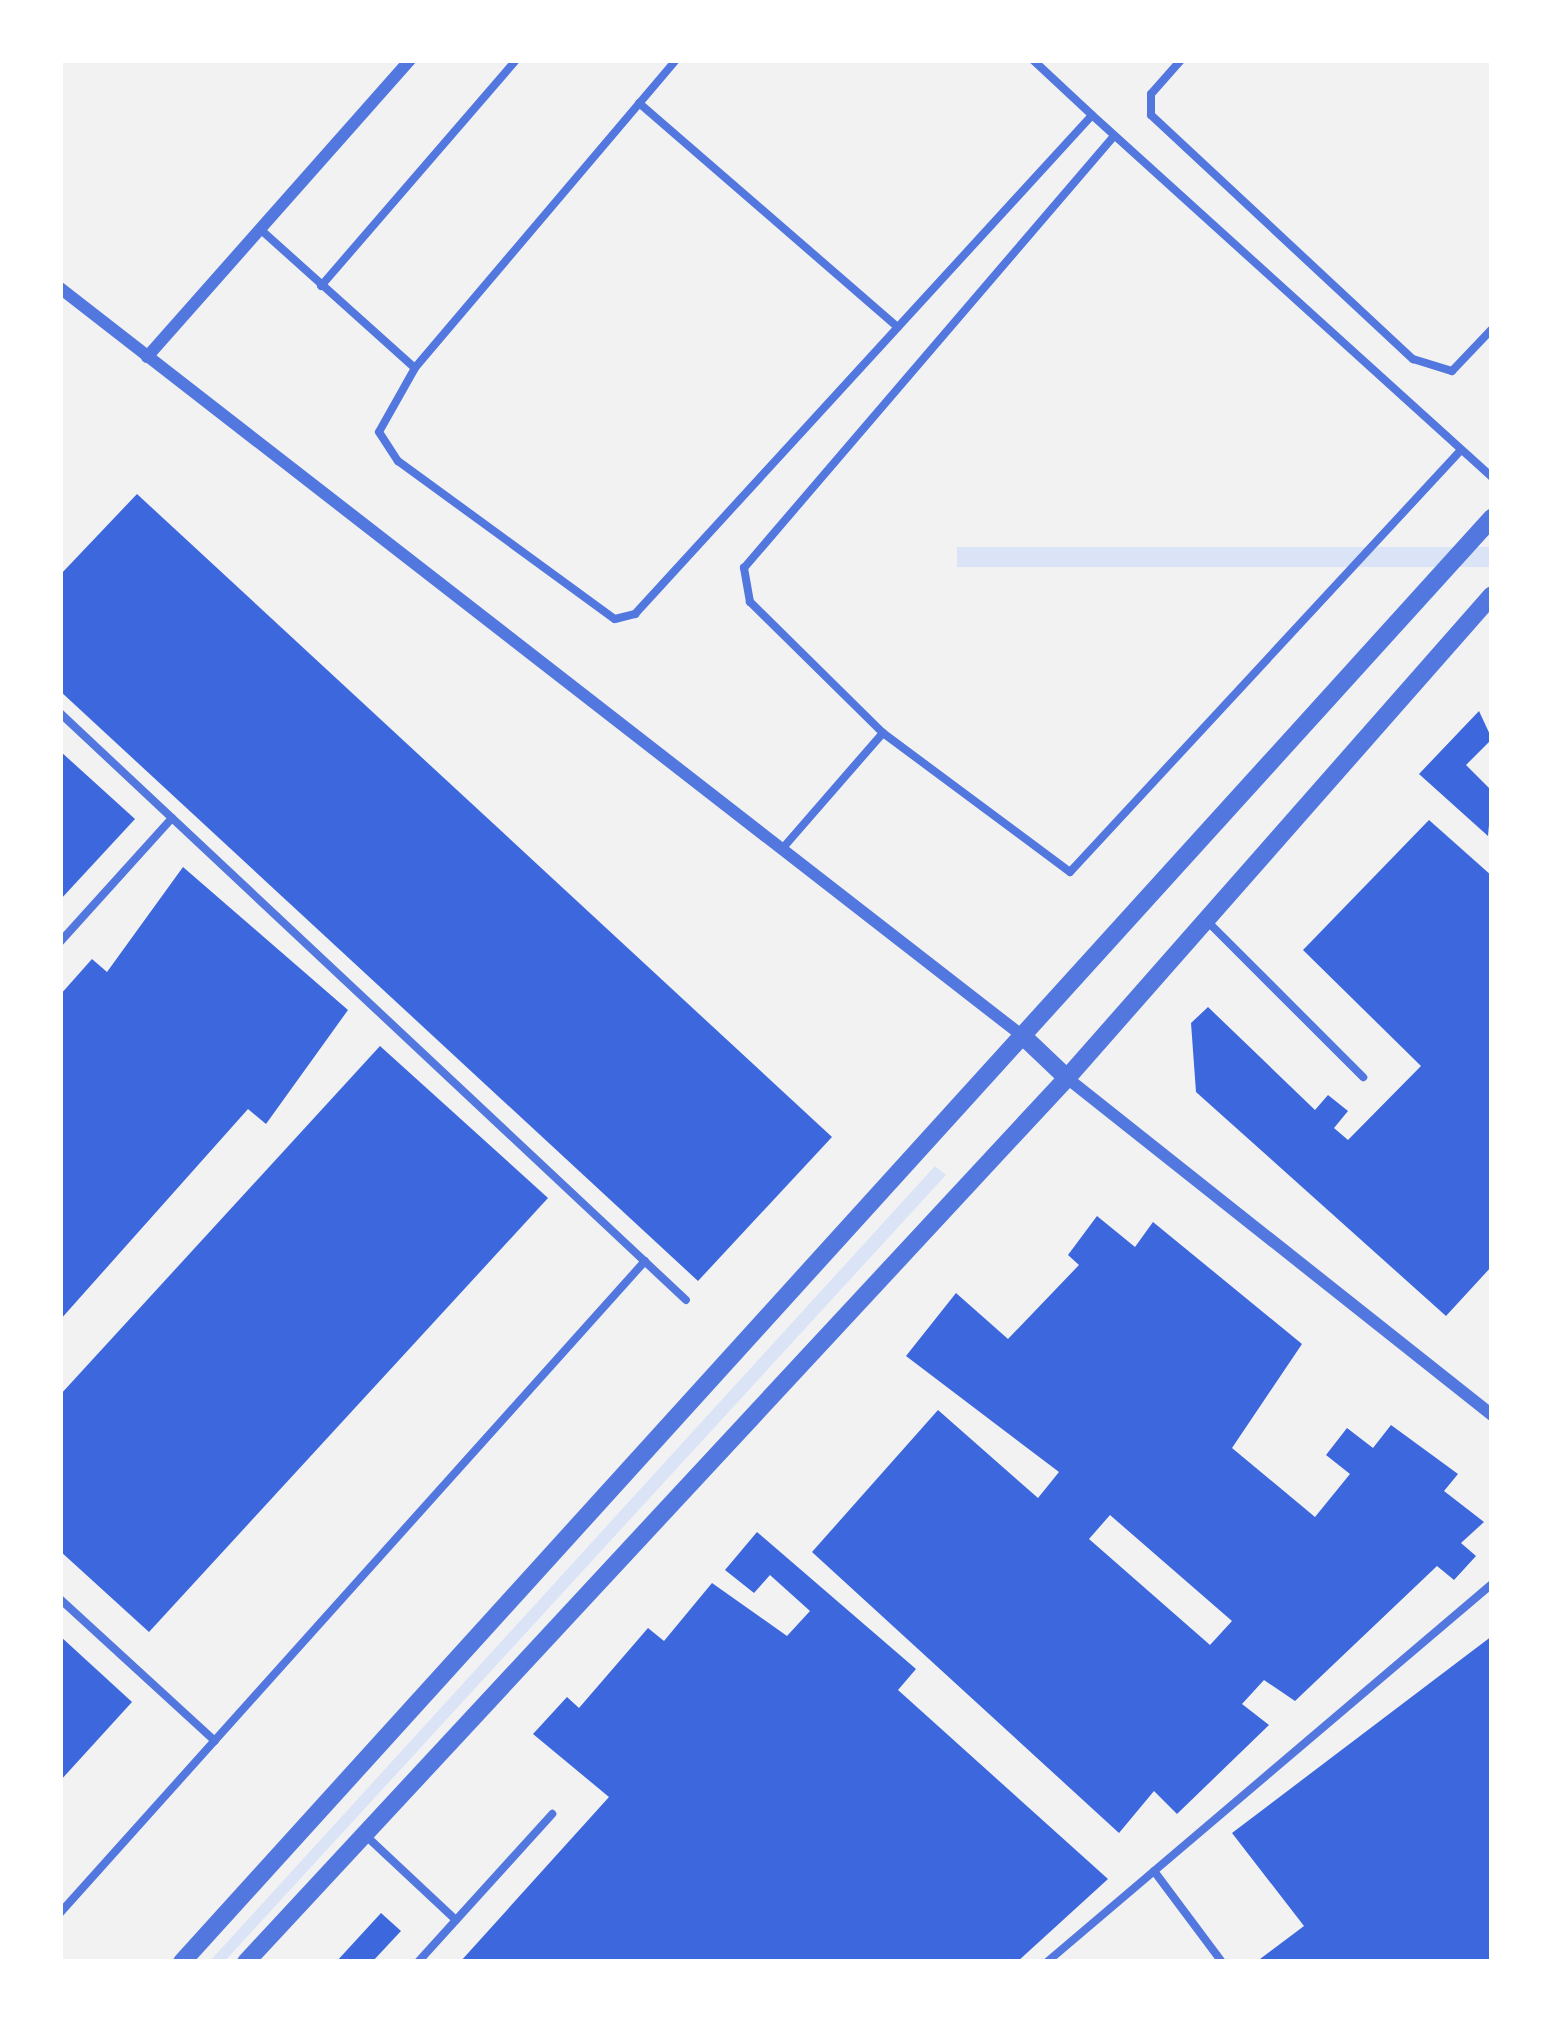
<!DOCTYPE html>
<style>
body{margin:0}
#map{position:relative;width:1552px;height:2022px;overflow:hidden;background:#f2f2f2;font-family:"IBM Plex Sans",sans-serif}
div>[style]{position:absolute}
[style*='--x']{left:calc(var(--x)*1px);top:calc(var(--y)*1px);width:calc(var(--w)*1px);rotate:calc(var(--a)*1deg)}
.green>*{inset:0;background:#dbe4f7;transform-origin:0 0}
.building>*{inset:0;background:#3d67dc}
.service>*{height:8px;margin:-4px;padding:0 4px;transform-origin:4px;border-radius:4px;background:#5277de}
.minor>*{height:12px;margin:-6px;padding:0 6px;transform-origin:6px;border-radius:6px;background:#5277de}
.tertiary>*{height:18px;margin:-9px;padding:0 9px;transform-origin:9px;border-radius:9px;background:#5277de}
span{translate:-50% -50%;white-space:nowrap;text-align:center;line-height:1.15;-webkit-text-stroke:10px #fff;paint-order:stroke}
.frame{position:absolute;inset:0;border:63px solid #fff;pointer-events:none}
</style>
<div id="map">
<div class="green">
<i style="left:1492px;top:547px;width:20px;height:535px;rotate:90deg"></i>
<i style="clip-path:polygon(935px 1166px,946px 1175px,224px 1962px,209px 1962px)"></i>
</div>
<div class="building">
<i style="clip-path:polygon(137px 494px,832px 1137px,698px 1281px,60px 691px,60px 575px)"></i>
<i style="clip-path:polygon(1479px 711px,1492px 739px,1466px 765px,1492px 791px,1488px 836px,1419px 774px)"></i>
<i style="clip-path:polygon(60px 751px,135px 819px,60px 900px)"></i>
<i style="clip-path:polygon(1429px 820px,1492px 876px,1492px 1266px,1446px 1316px,1196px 1092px,1191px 1023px,1208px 1007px,1315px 1110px,1328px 1095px,1348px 1111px,1334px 1128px,1348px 1140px,1421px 1066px,1303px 950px)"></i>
<i style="clip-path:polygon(183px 867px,348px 1010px,266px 1124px,248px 1109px,60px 1320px,60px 995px,92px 959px,107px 972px)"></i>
<i style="clip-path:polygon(380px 1046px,548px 1198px,149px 1632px,60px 1551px,60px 1395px)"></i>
<i style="clip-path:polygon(evenodd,1097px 1216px,1135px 1247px,1153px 1222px,1302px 1344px,1232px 1448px,1315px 1517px,1350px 1474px,1326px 1455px,1347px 1428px,1373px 1448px,1391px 1425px,1458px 1474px,1444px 1491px,1484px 1522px,1461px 1543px,1476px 1556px,1454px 1580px,1437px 1566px,1295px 1701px,1264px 1680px,1242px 1704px,1269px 1725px,1177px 1814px,1154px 1791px,1119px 1833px,812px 1552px,938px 1410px,1038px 1498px,1059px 1472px,906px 1356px,956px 1293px,1008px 1339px,1079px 1265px,1068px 1255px,1097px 1216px,1110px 1515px,1232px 1621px,1210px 1645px,1089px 1539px,1110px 1515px)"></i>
<i style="clip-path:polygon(757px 1532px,916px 1669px,898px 1690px,1108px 1879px,1017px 1962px,460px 1962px,609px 1797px,533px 1734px,567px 1697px,579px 1708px,648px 1628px,664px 1641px,712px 1583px,787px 1636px,810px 1611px,770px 1575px,754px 1593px,725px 1570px)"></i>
<i style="clip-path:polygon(60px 1636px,132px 1702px,60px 1781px)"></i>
<i style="clip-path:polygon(1492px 1636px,1492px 1962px,1256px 1962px,1304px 1926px,1232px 1833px)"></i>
<i style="clip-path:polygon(381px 1913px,401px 1931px,372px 1962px,336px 1962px)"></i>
</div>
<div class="service">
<i style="--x:676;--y:60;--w:404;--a:130.3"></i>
<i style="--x:415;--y:368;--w:73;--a:119.4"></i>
<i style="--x:379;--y:432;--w:35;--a:57"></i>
<i style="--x:398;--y:461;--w:268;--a:36.1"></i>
<i style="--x:615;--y:619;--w:21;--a:-14"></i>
<i style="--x:635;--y:614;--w:389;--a:-47.5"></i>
<i style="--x:1181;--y:60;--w:45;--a:131.4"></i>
<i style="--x:1151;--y:94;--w:21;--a:90"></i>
<i style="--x:1151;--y:115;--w:358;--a:43"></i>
<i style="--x:1413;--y:359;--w:41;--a:17.1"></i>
<i style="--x:1452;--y:371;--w:58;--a:-46.4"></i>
<i style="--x:639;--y:103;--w:342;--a:40.9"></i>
<i style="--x:898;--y:327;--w:287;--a:-47.5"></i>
<i style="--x:1092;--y:115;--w:81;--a:-137"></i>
<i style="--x:1092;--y:115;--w:539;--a:42.15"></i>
<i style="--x:260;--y:229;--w:208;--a:41.9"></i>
<i style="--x:321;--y:286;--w:298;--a:-49.2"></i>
<i style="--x:60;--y:713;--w:858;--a:43.16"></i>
<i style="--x:883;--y:733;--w:233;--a:36.6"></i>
<i style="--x:1070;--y:872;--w:575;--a:-47.18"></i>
<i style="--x:782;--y:849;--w:154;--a:-49"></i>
<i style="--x:883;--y:733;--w:187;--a:-135.4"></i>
<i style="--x:750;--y:602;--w:35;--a:-100"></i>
<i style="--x:744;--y:568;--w:569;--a:-49.42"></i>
<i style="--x:1207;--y:921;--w:221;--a:45"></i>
<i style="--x:60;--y:942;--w:167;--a:-47.9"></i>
<i style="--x:60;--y:1599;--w:210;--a:42.5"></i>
<i style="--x:364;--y:1834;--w:126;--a:43.1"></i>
<i style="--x:1154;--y:1871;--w:114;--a:53.2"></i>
<i style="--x:60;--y:1913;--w:876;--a:-48.1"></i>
<i style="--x:418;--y:1962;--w:200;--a:-47.8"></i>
<i style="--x:1047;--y:1962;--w:584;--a:-40.35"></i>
</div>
<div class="minor">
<i style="--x:60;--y:288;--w:1222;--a:37.85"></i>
<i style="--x:147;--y:357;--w:397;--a:-48.5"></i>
<i style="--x:1067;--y:1078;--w:542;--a:38.41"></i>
</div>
<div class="tertiary">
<i style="--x:1026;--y:1039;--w:57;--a:43.6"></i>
<i style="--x:182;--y:1962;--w:1950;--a:-47.79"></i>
<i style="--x:246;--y:1962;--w:1206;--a:-47.12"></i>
<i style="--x:1067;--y:1078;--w:643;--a:-48.65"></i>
</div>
<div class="frame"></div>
</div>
